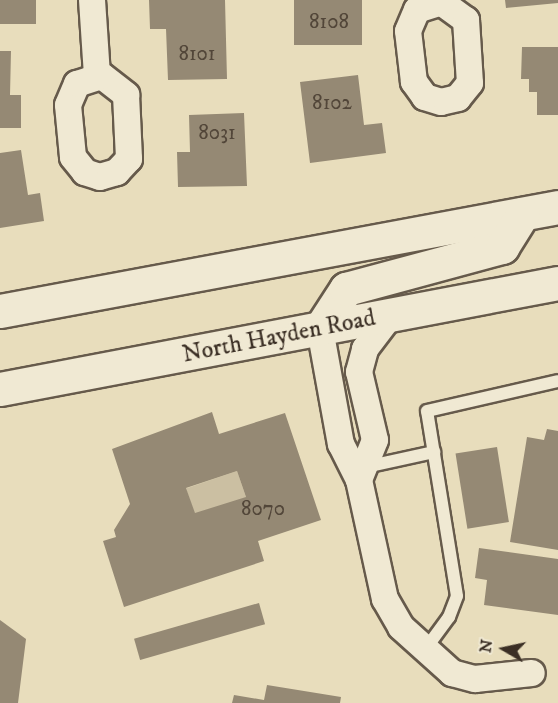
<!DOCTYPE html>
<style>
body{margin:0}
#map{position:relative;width:558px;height:703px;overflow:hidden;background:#e8ddbc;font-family:"IM FELL DW Pica",serif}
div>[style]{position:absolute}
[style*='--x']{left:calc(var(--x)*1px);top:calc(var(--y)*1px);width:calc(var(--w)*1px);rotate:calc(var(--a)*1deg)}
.green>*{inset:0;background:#cbbfa2;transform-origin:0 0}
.building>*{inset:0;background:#958974;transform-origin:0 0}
.roads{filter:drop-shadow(2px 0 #665a4b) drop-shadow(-2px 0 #665a4b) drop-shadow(0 2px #665a4b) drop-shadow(0 -2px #665a4b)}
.lane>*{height:12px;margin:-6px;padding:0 6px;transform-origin:6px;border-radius:6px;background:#f0e9d3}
.street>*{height:26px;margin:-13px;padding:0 13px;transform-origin:13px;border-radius:13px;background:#f0e9d3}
.secondary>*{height:33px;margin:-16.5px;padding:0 16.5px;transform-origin:16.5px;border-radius:16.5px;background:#f0e9d3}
span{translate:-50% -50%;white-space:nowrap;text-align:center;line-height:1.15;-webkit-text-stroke:5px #f0e9d3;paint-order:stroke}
.number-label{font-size:21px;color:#524639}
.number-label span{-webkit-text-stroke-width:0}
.street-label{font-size:24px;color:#3b2f25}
.north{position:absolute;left:474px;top:619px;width:60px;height:60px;-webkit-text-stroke:4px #f0e9d3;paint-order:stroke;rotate:279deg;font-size:16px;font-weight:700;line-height:24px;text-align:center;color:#3b2f25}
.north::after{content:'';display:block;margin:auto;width:21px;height:27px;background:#3b2f25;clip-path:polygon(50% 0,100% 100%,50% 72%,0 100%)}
</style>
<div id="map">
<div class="green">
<i style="left:237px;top:471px;width:28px;height:54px;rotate:71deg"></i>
</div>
<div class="building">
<i style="left:0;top:0;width:36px;height:24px"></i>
<i style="clip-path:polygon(149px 0,225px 0,227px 79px,168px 80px,166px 29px,150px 29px)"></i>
<i style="left:294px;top:0;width:68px;height:45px"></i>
<i style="clip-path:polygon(505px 0,558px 0,558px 3px,506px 8px)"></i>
<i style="clip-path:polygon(522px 47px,558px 47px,558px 115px,537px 115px,537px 92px,529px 92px,529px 79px,521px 79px)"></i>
<i style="clip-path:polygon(0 51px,11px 51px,10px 95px,21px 95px,21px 128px,0 128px)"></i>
<i style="clip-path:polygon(358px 75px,364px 125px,382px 123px,386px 153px,310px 163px,300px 82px)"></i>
<i style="clip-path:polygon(244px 113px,247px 186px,178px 187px,177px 152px,190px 152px,189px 115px)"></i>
<i style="clip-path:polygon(21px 150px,28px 195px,40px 193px,44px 221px,0 228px,0 153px)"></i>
<i style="clip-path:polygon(evenodd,212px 412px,219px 434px,285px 413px,321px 520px,258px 541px,264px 561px,124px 607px,103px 541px,116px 537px,114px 530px,130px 504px,112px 449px,212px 412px,237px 471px,246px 497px,195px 513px,186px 488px,237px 471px)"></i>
<i style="clip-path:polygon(547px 429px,558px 431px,558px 550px,510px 542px,527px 437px,544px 440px)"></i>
<i style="left:497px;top:447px;width:76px;height:42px;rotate:81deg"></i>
<i style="clip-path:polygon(479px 548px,558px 559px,558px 615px,484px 605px,487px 580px,475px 578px)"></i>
<i style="left:259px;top:603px;width:22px;height:130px;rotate:74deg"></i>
<i style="clip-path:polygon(0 620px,26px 639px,18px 703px,0 703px)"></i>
<i style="clip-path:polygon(267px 685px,341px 697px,340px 703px,232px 703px,234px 695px,264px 700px)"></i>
</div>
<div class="roads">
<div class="lane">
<i style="--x:365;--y:467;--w:71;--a:-12.3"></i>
<i style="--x:424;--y:651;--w:42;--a:-53.7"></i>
<i style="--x:449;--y:617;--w:22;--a:-69"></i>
<i style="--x:457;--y:596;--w:187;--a:-99.2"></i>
<i style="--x:427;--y:411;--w:134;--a:-12.9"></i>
</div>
<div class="street">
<i style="--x:92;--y:0;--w:76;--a:86.2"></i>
<i style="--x:441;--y:2;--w:31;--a:36"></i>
<i style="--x:466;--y:20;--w:63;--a:86.4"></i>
<i style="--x:470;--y:83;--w:19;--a:129"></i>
<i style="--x:458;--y:98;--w:17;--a:167"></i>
<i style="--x:441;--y:102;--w:17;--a:-163"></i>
<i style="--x:425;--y:97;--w:19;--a:-126"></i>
<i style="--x:414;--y:82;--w:51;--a:-96.7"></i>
<i style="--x:408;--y:31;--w:23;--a:-67"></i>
<i style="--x:417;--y:10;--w:25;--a:-18"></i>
<i style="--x:102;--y:76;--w:31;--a:38"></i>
<i style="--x:126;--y:95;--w:64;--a:87.3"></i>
<i style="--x:129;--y:159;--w:18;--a:133"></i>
<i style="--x:117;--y:172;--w:18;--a:164"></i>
<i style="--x:100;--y:177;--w:16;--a:-162"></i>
<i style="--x:85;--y:172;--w:19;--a:-129"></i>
<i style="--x:73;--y:157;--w:52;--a:-95.5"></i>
<i style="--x:68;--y:105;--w:23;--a:-67"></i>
<i style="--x:77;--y:84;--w:26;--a:-18"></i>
<i style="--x:320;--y:329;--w:117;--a:79.7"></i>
<i style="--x:341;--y:444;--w:40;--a:63.4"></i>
<i style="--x:359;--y:480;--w:122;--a:77.7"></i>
<i style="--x:385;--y:599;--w:32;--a:60"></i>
<i style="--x:401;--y:627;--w:69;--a:42"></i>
<i style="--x:452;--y:673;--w:24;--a:15"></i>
<i style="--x:475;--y:679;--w:57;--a:-6"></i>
<i style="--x:359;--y:480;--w:43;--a:-68.2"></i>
<i style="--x:375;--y:440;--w:70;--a:-103.2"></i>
<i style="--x:359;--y:372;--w:24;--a:-75"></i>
<i style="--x:365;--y:349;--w:41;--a:-52.9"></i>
</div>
<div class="secondary">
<i style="--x:0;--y:311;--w:568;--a:-10.56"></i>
<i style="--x:320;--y:329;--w:48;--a:-57"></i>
<i style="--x:346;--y:289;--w:162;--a:-15.1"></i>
<i style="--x:502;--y:247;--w:39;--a:-58"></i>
<i style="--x:0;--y:389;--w:568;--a:-10.76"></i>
</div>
</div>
<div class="number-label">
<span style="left:329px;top:22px">8108</span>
<span style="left:197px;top:54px">8101</span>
<span style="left:332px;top:103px">8102</span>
<span style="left:217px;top:133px">8031</span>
<span style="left:263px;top:509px">8070</span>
</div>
<div class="street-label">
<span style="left:279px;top:337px;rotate:-11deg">North Hayden Road</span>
</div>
<div class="north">N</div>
</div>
